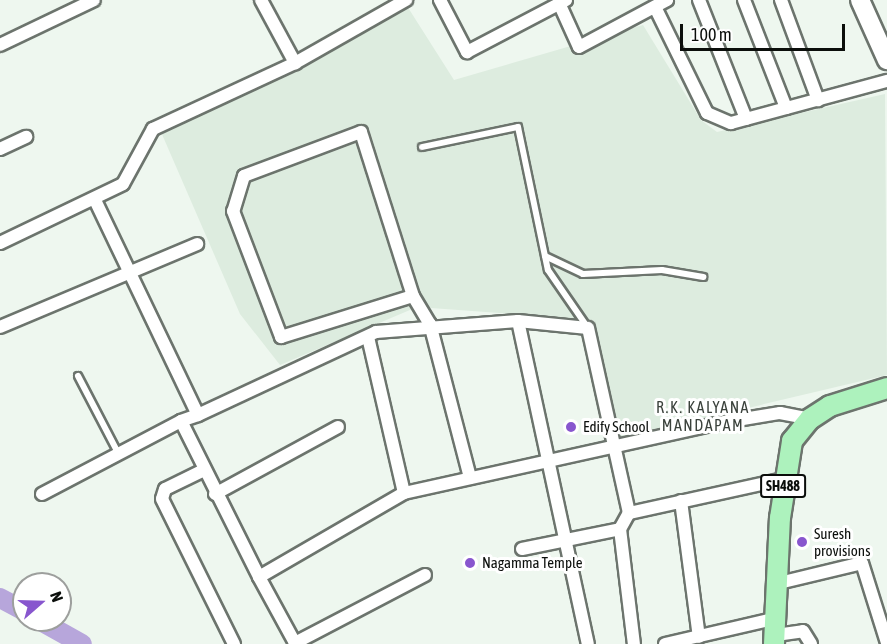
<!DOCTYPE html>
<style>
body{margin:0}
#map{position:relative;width:887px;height:644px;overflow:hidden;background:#eef7ef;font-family:"Asap Condensed",sans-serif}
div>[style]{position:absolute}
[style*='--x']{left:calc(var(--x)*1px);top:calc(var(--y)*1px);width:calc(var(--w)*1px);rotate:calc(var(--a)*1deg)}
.built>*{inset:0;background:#ddecdf}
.river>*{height:20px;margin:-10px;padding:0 10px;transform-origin:10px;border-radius:10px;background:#b7a6db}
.roads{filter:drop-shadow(2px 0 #6c746d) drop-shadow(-2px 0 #6c746d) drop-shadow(0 2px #6c746d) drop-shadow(0 -2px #6c746d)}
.lane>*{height:6px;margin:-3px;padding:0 3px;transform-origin:3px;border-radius:3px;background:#fff}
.street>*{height:12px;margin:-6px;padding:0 6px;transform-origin:6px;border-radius:6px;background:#fff}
.secondary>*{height:18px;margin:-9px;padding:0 9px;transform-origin:9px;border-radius:9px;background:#fff}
.primary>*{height:20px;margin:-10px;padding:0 10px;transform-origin:10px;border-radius:10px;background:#adf2bd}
.dots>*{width:16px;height:16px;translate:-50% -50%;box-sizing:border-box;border:3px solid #fff;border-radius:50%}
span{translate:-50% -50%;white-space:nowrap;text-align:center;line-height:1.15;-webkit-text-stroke:6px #fff;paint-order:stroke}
.shield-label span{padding:2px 4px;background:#fff;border:2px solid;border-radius:4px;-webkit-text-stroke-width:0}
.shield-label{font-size:14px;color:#0b0e0b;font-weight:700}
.poi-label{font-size:15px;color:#0b0e0b}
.left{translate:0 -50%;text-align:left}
.neighbourhood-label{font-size:16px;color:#3b423c;letter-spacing:1.5px}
.north{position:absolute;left:12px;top:572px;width:60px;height:60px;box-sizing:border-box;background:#fff;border:2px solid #9d9f9d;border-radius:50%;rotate:70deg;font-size:16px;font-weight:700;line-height:24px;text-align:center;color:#0b0e0b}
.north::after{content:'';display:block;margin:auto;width:21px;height:27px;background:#8856ce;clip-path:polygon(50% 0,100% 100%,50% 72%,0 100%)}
.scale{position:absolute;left:680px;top:24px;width:165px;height:27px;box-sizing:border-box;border:3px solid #0b0e0b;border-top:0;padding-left:8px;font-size:18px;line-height:21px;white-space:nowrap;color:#0b0e0b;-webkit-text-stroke:4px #fff;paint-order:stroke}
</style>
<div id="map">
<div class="built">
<i style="clip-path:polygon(407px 6px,454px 80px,643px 25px,701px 120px,717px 132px,885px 94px,887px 375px,621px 438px,593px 320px,417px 307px,280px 365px,240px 314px,161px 132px)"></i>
</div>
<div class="river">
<i style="--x:0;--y:598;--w:27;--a:28"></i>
<i style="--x:39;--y:620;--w:49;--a:29.2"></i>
</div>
<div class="roads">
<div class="lane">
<i style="--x:422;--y:147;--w:98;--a:-11.8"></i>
<i style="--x:518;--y:127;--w:146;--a:78.2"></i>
<i style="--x:548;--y:270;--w:70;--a:55.4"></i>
<i style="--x:545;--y:256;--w:42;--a:25.3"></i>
<i style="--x:583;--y:274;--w:79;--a:-2.9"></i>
<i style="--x:662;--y:270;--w:42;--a:9.7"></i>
<i style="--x:78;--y:376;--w:85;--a:62.5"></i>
</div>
<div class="street">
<i style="--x:261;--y:0;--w:72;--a:61.6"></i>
<i style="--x:440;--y:0;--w:59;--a:62.6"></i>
<i style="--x:467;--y:52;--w:112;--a:-27.7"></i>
<i style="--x:699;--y:0;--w:128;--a:68.4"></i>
<i style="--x:744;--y:0;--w:116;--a:68.7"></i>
<i style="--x:781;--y:0;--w:107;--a:69.7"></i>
<i style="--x:559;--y:3;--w:48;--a:65.6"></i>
<i style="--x:579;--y:47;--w:100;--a:-28.1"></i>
<i style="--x:655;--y:7;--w:118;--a:63.9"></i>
<i style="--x:707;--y:113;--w:26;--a:23"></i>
<i style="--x:731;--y:123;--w:162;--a:-15.1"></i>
<i style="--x:0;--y:45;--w:104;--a:-25.6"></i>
<i style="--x:0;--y:149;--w:29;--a:-25"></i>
<i style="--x:95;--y:200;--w:238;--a:64.4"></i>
<i style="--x:198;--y:415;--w:18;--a:161"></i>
<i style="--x:181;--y:421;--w:174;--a:63.4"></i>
<i style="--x:0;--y:243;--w:136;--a:-25.6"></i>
<i style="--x:123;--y:184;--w:63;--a:-61.4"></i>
<i style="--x:153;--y:129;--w:157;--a:-24.9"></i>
<i style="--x:295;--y:63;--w:128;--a:-29.6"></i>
<i style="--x:413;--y:296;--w:172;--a:-107.6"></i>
<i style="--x:361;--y:132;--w:125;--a:159.4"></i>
<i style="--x:244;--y:176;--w:37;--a:107"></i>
<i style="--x:233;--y:211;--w:135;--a:69.1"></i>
<i style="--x:281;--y:337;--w:138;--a:-17.3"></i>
<i style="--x:413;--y:296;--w:33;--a:59"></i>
<i style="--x:430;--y:324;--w:159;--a:75.4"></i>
<i style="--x:518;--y:321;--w:330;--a:77.8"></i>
<i style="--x:0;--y:327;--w:214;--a:-22.8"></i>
<i style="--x:368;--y:337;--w:160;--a:77"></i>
<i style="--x:198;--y:415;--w:196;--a:-25"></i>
<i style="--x:376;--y:332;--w:142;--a:-4.4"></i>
<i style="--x:518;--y:321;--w:70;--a:5.7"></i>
<i style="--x:588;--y:328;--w:189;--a:77.5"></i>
<i style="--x:629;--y:513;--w:159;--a:-12.4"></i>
<i style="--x:204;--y:470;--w:43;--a:154"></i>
<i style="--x:165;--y:489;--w:10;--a:107"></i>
<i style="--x:162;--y:499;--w:162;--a:63.6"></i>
<i style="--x:42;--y:494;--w:157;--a:-27.7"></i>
<i style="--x:215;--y:494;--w:140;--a:-28.6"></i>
<i style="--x:681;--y:501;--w:137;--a:82.5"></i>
<i style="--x:620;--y:529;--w:116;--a:83.1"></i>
<i style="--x:522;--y:549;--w:100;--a:-11.5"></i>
<i style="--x:620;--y:529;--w:18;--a:-61"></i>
<i style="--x:425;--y:575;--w:147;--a:152.4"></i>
<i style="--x:295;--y:643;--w:75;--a:-118.6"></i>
<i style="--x:259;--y:577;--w:168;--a:-30.1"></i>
<i style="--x:404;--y:493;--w:329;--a:-12.5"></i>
<i style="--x:725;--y:422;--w:56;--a:-9.3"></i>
<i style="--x:780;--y:413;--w:31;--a:11"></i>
<i style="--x:779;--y:583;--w:85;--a:-13.5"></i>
<i style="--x:862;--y:563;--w:84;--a:72.6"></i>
<i style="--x:776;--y:635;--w:27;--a:-8"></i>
<i style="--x:803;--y:631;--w:15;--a:58"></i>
<i style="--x:665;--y:644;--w:116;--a:-13"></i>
</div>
<div class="secondary">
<i style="--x:860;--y:0;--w:66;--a:65.8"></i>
</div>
<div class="primary">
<i style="--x:774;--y:644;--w:126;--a:-87.3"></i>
<i style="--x:780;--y:518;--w:78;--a:-81.1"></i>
<i style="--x:792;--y:441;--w:28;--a:-51"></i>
<i style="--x:810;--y:419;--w:24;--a:-33"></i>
<i style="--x:830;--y:406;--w:60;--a:-17.5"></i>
</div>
</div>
<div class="dots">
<i style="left:571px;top:427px;background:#8856ce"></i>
<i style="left:802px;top:542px;background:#8856ce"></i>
<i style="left:470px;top:563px;background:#8856ce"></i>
</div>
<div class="shield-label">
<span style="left:783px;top:486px">SH488</span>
</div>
<div class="poi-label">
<span class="left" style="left:583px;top:427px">Edify School</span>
<span class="left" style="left:814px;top:542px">Suresh<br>provisions</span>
<span class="left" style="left:482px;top:563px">Nagamma Temple</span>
</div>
<div class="neighbourhood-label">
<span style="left:703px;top:416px">R.K. KALYANA<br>MANDAPAM</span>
</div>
<div class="north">N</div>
<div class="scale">100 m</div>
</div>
